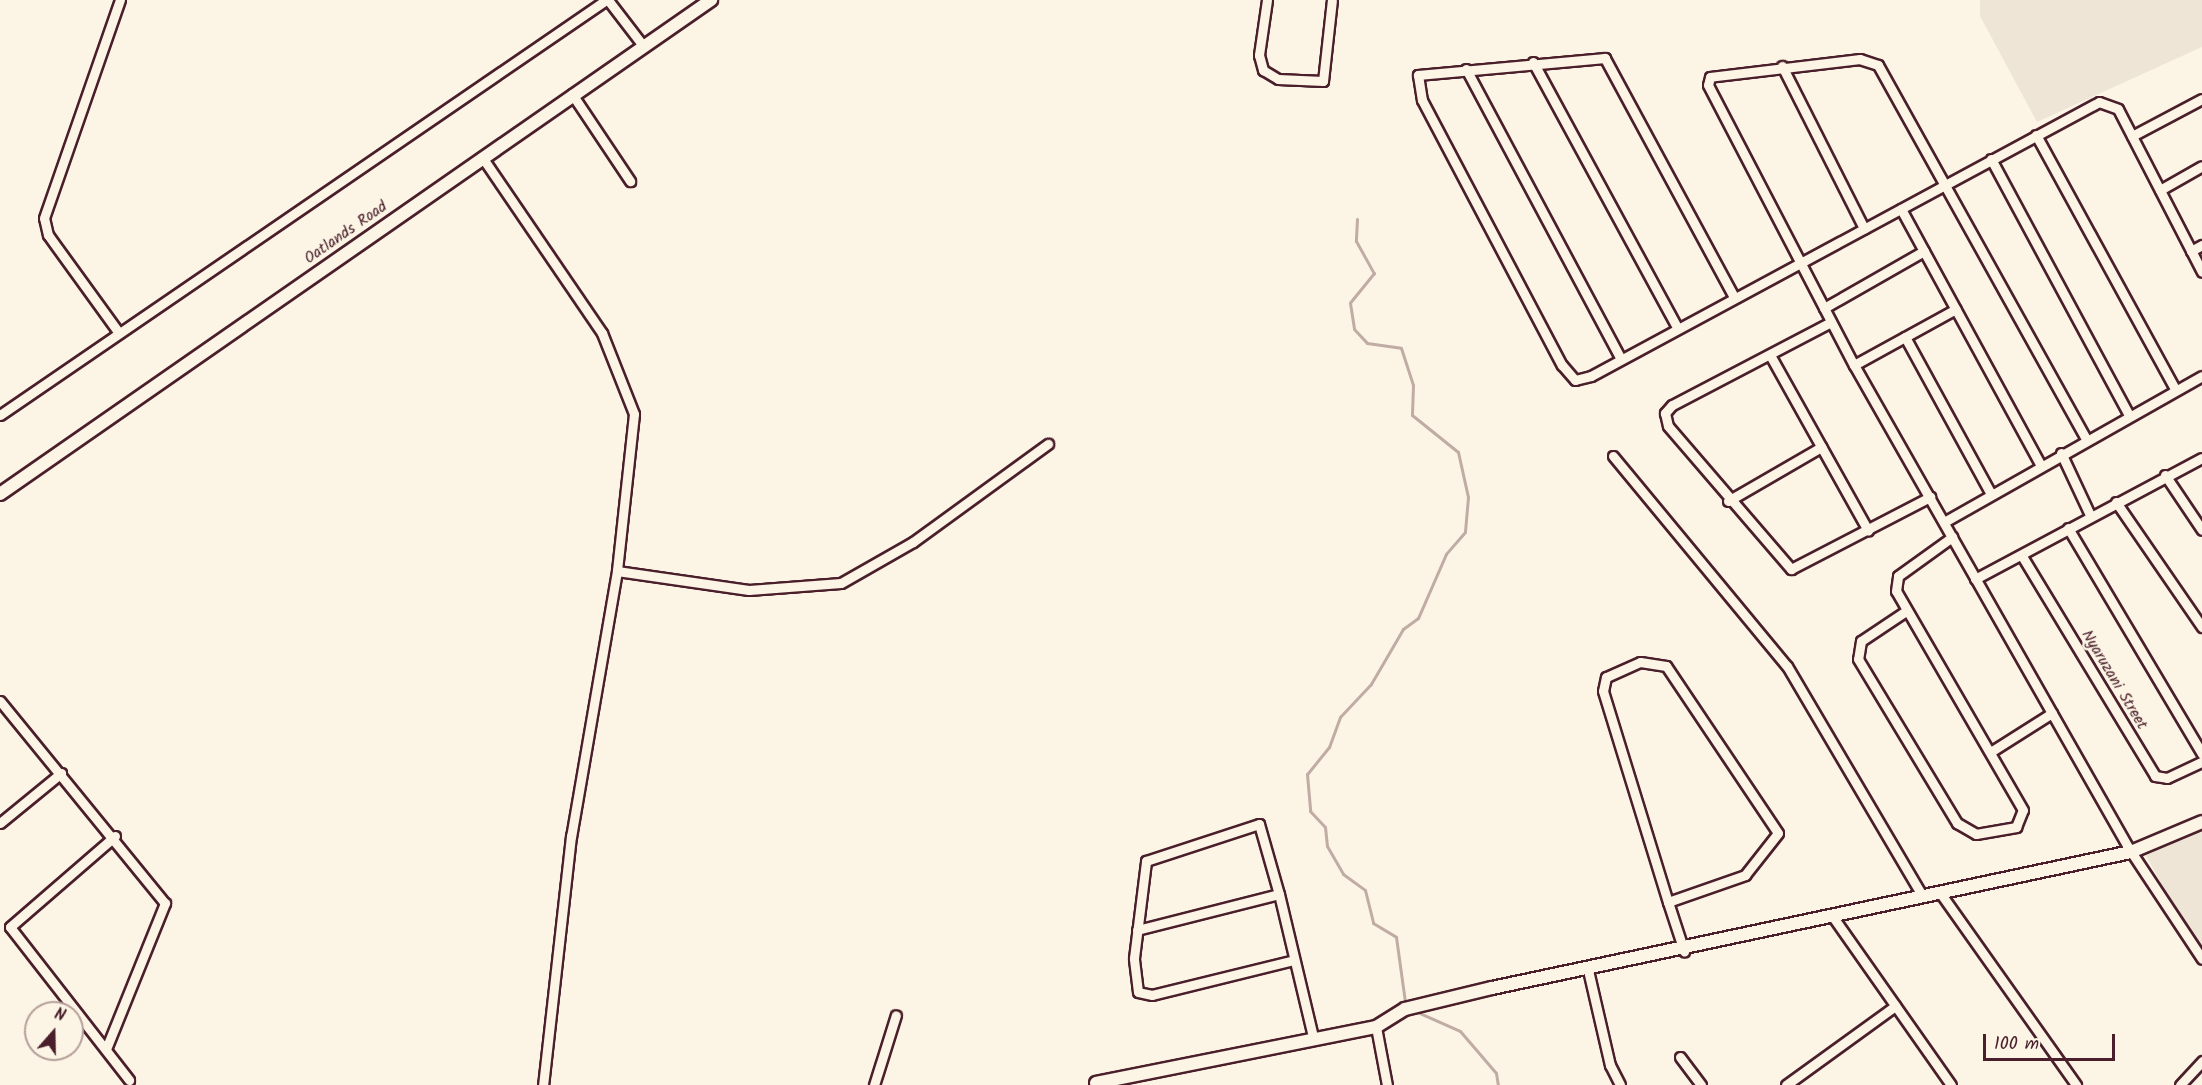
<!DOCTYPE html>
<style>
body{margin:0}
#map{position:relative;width:2202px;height:1085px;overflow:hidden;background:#fcf5e5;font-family:Kalam,sans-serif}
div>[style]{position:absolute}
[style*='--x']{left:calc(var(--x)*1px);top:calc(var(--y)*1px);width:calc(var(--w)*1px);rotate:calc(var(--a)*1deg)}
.built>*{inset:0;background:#eee5d7}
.stream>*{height:3px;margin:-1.5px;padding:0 1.5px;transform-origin:1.5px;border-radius:1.5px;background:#c0aca5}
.roads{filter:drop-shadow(2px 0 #4a1f2b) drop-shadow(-2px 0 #4a1f2b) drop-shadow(0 2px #4a1f2b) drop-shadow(0 -2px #4a1f2b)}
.minor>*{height:9px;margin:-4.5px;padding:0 4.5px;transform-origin:4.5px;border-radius:4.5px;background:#fcf5e5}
.tertiary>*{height:12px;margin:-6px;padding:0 6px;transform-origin:6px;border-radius:6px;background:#fcf5e5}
span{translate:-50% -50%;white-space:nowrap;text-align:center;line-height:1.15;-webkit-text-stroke:5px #fcf5e5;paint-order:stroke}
.street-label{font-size:16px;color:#4a1f2b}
.north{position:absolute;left:24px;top:1001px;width:60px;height:60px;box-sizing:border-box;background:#fcf5e5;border:2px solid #b59f9b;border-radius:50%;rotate:20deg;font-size:16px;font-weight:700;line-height:24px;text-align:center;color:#4a1f2b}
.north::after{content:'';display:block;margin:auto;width:21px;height:27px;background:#4a1f2b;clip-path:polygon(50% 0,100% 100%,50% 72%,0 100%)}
.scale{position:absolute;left:1983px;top:1034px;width:132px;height:27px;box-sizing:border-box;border:3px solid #4a1f2b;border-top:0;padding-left:8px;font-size:18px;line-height:21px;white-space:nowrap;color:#4a1f2b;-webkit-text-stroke:4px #fcf5e5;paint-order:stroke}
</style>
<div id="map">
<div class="built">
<i style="clip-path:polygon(1980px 0,2202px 0,2202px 47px,2037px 122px,1980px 16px)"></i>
<i style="clip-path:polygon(2202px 826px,2202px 949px,2199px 951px,2145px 854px)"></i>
</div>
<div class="stream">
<i style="--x:1357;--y:219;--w:22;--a:93"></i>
<i style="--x:1356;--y:241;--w:37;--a:61"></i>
<i style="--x:1374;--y:273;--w:38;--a:129"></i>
<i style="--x:1350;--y:303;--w:26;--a:81"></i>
<i style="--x:1354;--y:329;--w:19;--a:47"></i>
<i style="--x:1367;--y:343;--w:34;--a:8"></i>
<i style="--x:1401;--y:348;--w:39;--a:72"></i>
<i style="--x:1413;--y:385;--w:30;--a:92"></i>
<i style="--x:1412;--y:415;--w:59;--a:38.8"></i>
<i style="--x:1458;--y:452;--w:46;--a:77.5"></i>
<i style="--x:1468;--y:497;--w:35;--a:95"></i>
<i style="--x:1465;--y:532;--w:29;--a:131"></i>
<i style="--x:1446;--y:554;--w:70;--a:113.6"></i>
<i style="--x:1418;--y:618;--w:19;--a:144"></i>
<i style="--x:1403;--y:629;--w:64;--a:120.2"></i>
<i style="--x:1371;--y:684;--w:45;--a:133.2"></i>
<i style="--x:1340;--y:717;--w:32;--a:110"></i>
<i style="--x:1329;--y:747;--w:35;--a:129"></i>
<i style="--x:1307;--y:774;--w:37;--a:85"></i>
<i style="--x:1310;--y:811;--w:22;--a:47"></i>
<i style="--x:1325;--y:827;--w:19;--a:84"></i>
<i style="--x:1327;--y:846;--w:32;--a:60"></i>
<i style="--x:1343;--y:874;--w:27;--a:36"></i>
<i style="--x:1365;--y:890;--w:34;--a:76"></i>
<i style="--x:1373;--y:923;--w:27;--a:31"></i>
<i style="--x:1396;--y:937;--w:66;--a:82.1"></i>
<i style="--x:1415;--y:1011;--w:49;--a:24"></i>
<i style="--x:1460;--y:1031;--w:55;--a:49.4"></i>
<i style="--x:1496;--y:1073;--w:12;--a:81"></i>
</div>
<div class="roads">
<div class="minor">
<i style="--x:608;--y:0;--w:59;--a:52.5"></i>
<i style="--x:1267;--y:0;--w:56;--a:98.3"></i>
<i style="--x:1259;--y:55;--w:16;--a:75"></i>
<i style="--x:1263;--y:70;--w:17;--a:31"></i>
<i style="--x:1278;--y:79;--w:45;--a:2.5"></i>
<i style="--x:1323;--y:81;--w:81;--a:-83.7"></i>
<i style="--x:1533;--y:62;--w:302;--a:61.5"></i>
<i style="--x:1782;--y:66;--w:182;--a:63.2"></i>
<i style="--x:1466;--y:69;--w:329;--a:61.9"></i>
<i style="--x:572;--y:94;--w:105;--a:56.3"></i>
<i style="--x:2036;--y:135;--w:290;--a:61.3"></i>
<i style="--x:2132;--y:136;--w:79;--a:-27.9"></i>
<i style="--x:482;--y:157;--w:213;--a:55.7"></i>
<i style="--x:602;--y:333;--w:87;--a:68.4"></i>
<i style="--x:634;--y:414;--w:158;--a:96.2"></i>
<i style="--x:617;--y:571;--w:269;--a:99.8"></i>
<i style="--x:571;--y:836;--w:251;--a:96.4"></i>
<i style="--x:1991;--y:159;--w:291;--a:61.7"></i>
<i style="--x:2160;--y:190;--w:48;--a:-29.7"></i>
<i style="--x:1901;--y:209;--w:290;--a:61.4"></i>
<i style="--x:2191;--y:251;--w:13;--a:-29"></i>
<i style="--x:1734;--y:297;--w:272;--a:-118.4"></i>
<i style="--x:1605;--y:58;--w:188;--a:174.8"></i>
<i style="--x:1418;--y:75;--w:25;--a:81"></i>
<i style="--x:1422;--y:100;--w:300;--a:62.2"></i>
<i style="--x:1562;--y:365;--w:20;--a:49"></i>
<i style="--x:1575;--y:380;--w:16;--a:-14"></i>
<i style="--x:1591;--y:376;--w:577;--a:-28.34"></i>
<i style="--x:2099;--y:102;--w:20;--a:20"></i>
<i style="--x:2118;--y:109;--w:183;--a:62.7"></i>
<i style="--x:1824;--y:308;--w:115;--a:-29.7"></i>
<i style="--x:1831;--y:322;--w:179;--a:152.4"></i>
<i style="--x:1672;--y:405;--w:11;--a:131"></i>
<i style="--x:1665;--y:413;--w:13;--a:77"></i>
<i style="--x:1668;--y:426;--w:189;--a:49.3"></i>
<i style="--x:1791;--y:569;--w:157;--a:-27.4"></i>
<i style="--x:119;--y:333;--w:121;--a:-125.9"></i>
<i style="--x:48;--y:235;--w:17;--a:-103"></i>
<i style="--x:44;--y:218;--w:231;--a:-70.8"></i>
<i style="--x:1905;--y:337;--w:177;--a:61.3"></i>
<i style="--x:1770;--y:355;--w:201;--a:60.8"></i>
<i style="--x:1854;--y:365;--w:116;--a:-28.8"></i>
<i style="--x:0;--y:415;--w:734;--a:-34.4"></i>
<i style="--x:2085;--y:437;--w:426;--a:-119.1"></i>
<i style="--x:1878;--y:65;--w:19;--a:-162"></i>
<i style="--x:1860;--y:59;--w:151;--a:173.2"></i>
<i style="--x:1710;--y:77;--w:8;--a:104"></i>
<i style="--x:1708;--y:85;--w:316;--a:62.5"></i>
<i style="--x:1854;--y:365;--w:554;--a:60.38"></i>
<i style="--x:2128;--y:847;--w:134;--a:56.5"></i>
<i style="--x:2061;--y:453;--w:68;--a:64.9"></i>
<i style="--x:1613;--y:456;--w:273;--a:50.4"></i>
<i style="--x:1787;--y:666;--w:268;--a:59.5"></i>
<i style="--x:2165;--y:475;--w:66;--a:56.1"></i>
<i style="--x:1728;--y:501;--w:108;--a:-30.1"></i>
<i style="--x:2116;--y:502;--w:152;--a:55.5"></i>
<i style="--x:1944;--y:522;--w:296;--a:-29.5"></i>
<i style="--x:2068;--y:528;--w:263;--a:59.3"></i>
<i style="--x:2022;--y:556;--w:257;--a:58.8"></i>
<i style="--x:2155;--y:776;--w:12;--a:9"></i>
<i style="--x:2167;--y:778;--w:38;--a:-25"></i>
<i style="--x:617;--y:571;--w:133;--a:8.2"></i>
<i style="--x:749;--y:590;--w:92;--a:-4.4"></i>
<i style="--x:841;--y:583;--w:83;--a:-29.7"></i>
<i style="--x:913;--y:542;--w:167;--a:-36"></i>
<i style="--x:1975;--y:579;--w:257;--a:-28.1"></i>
<i style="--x:1906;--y:611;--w:54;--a:146.3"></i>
<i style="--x:1861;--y:641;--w:18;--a:99"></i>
<i style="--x:1858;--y:659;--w:192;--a:58.9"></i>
<i style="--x:1957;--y:823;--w:22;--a:30"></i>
<i style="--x:1976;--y:834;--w:41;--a:-9.9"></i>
<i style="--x:2016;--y:827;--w:18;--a:-68"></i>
<i style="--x:2023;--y:810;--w:253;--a:-120.1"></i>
<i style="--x:1896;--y:591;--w:15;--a:-82"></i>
<i style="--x:1898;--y:576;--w:67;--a:-35.8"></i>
<i style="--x:0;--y:701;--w:261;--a:50.8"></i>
<i style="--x:165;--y:903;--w:157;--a:112"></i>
<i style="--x:1992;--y:751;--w:71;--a:-32.3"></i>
<i style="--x:0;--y:823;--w:79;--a:-39.3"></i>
<i style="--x:115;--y:836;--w:139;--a:139.1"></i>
<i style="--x:10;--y:927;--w:194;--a:52.1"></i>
<i style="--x:1941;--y:894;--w:234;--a:54.7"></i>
<i style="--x:1668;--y:902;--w:82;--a:-19.3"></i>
<i style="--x:1745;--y:875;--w:53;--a:-51.8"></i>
<i style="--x:1778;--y:833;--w:201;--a:-123.8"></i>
<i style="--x:1666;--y:666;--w:26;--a:-171"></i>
<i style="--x:1640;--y:662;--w:37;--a:156"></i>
<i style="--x:1606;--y:677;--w:14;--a:102"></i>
<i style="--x:1603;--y:691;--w:221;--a:72.9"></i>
<i style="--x:1668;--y:902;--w:52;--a:71.9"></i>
<i style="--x:1833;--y:917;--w:205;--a:54.9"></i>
<i style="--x:1137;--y:930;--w:146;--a:-14.2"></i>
<i style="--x:1294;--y:960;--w:146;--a:166.2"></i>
<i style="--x:1152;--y:995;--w:14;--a:-168"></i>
<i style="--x:1138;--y:992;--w:34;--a:-97"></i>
<i style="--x:1134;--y:958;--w:98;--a:-82.9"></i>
<i style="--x:1146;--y:861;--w:119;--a:-18.1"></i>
<i style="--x:1259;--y:824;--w:73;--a:74.1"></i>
<i style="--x:1279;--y:894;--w:147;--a:76.6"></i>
<i style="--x:1588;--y:970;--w:98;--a:77"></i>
<i style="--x:1610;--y:1065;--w:22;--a:63"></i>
<i style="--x:1376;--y:1027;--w:59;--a:79.3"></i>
<i style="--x:1680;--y:1057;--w:35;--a:53"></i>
<i style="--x:874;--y:1085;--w:73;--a:-72.6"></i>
<i style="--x:1786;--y:1085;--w:135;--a:-35.9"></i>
<i style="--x:2180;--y:1085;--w:33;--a:-47"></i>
</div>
<div class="tertiary">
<i style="--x:0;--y:494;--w:866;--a:-34.79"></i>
<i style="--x:1096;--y:1083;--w:286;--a:-11.3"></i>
<i style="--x:1376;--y:1027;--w:34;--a:-32"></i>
<i style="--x:1405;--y:1009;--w:89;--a:-13.6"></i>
<i style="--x:1492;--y:988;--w:653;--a:-12.02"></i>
<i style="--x:2131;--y:852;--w:77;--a:-22.9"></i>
</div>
</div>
<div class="street-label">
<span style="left:346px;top:233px;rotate:-35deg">Oatlands Road</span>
<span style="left:2114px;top:680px;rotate:59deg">Nyaruzani Street</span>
</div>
<div class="north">N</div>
<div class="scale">100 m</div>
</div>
